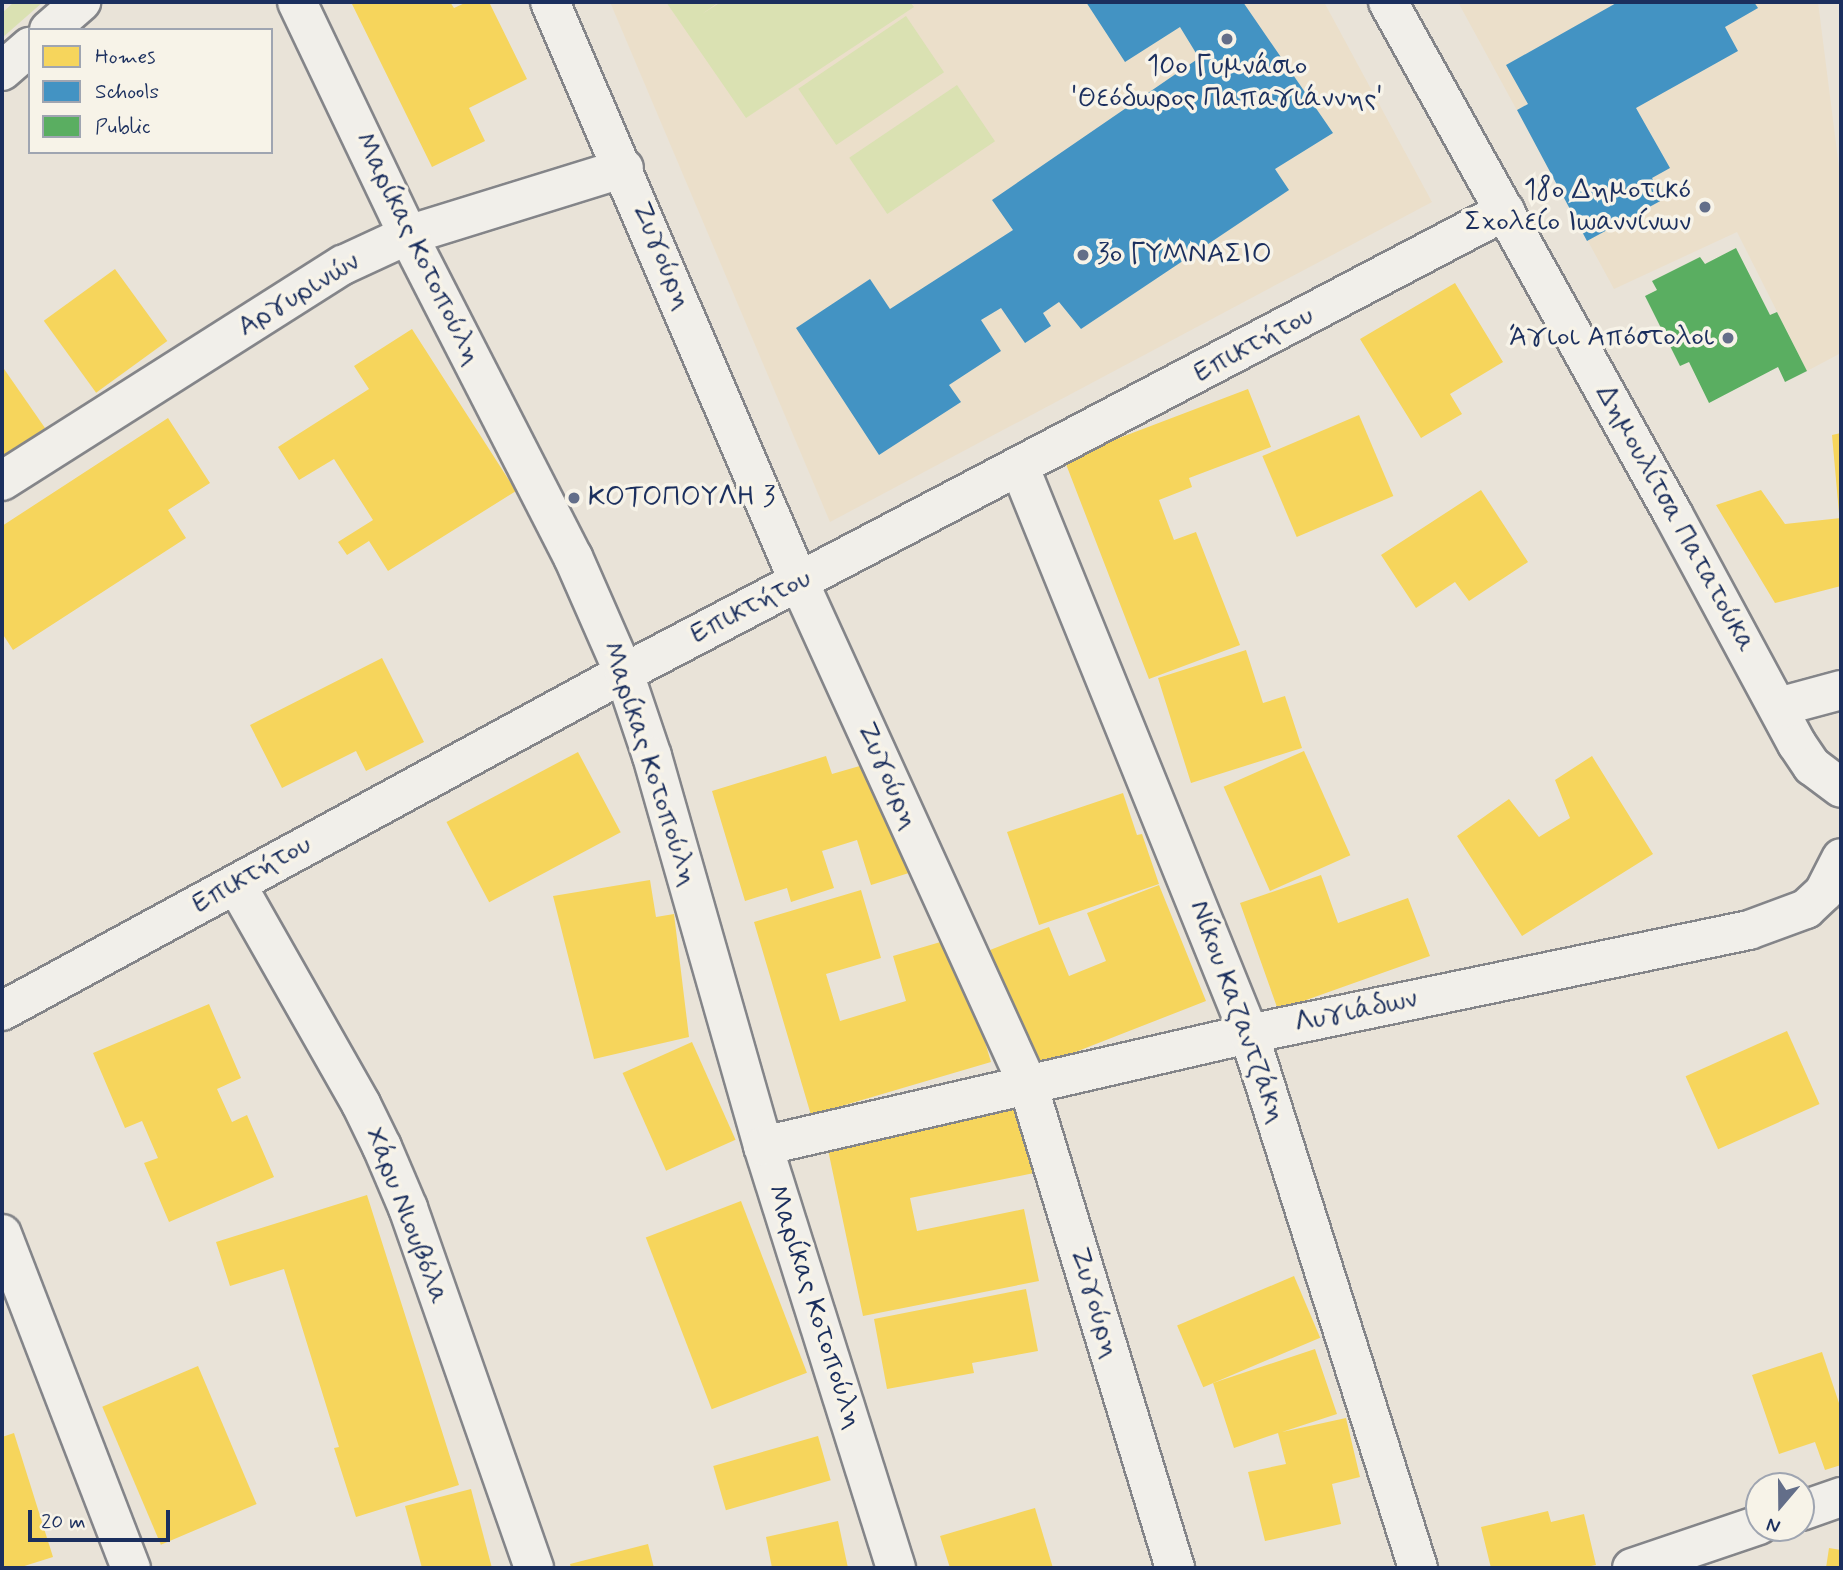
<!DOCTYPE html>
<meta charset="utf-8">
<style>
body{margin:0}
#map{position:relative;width:1843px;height:1570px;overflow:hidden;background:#e9e3d8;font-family:Mynerve,sans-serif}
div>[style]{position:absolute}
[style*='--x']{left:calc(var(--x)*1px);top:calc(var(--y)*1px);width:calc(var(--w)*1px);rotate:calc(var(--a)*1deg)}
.built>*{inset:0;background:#ebdfca}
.green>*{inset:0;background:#dae1b2;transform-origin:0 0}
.homes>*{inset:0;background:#f6d55c;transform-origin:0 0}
.schools>*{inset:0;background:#4393c3}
.public>*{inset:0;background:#5aae61}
.roads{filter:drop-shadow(2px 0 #848589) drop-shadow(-2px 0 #848589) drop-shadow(0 2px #848589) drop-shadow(0 -2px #848589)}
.street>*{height:38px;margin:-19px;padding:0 19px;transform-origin:19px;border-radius:19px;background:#f1efea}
.primary>*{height:38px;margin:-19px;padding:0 19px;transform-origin:19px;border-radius:19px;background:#f1efea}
.dots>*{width:19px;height:19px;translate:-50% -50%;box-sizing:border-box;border:4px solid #f7f3e8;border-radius:50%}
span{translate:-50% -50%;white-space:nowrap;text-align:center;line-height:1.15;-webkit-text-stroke:7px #f7f3e8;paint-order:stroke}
.poi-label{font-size:28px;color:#1b2f5e}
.right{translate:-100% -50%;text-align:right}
.left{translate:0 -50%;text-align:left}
.street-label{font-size:28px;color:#1b2f5e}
.frame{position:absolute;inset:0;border:4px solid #1b2f5e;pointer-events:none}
.legend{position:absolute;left:28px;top:28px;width:245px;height:126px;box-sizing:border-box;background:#f7f3e8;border:2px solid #9fa5b1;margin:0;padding:9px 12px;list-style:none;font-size:21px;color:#1b2f5e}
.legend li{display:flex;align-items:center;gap:14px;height:35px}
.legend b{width:35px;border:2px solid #9fa5b1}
.north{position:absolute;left:1745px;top:1472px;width:70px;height:70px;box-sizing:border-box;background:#f7f3e8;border:2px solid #9fa5b1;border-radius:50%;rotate:200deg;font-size:19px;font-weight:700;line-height:28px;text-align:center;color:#1b2f5e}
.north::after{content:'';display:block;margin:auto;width:24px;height:32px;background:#636e89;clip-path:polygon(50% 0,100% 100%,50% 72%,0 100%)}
.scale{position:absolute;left:28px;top:1510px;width:142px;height:32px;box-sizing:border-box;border:4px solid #1b2f5e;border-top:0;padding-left:9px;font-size:21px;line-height:24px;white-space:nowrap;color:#1b2f5e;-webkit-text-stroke:5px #f7f3e8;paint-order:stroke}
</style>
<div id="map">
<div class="built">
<i style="clip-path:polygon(610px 2px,1324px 2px,1432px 202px,830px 522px)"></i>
<i style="clip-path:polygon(1458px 2px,1818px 2px,1841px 183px,1841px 353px,1807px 371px,1737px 232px,1614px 289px)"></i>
</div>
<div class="green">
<i style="clip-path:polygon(14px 2px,43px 2px,2px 38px,2px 13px)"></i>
<i style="clip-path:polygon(666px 2px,719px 2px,702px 14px,721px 2px,910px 2px,914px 7px,746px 118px)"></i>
<i style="left:906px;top:16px;width:68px;height:130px;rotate:56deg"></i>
<i style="left:957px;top:85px;width:68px;height:130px;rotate:56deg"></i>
</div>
<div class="homes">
<i style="clip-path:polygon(351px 2px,450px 2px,454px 8px,467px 2px,489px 2px,527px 79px,469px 108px,485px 141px,432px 167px)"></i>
<i style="left:115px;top:269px;width:89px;height:88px;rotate:54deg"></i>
<i style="clip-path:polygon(1455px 283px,1503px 362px,1450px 394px,1462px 414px,1421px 438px,1360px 339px)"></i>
<i style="clip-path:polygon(412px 329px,516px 491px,388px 571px,369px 541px,347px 555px,338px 542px,373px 520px,334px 459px,299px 480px,278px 447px,369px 389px,354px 366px)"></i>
<i style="clip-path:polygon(2px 366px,45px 428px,2px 458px)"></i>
<i style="clip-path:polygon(1248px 389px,1271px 447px,1189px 478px,1192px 487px,1159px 500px,1174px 540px,1196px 532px,1240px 645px,1149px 679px,1064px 459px)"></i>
<i style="left:1359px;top:415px;width:88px;height:105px;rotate:67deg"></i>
<i style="clip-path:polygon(168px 418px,210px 483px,168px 510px,186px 538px,13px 650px,2px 633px,2px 526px)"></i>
<i style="clip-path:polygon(1841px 433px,1841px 513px,1839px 513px,1832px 435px)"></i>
<i style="clip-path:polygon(1481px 490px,1528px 562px,1469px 601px,1455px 582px,1416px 608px,1381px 555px)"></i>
<i style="clip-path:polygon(1761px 490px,1785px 524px,1841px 518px,1841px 586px,1775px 603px,1716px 505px)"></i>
<i style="clip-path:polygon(1246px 650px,1263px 703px,1285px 696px,1302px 748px,1191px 783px,1158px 678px)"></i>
<i style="clip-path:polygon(382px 658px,424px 742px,366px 771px,356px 751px,282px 788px,250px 725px)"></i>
<i style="left:1304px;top:751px;width:114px;height:88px;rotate:66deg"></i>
<i style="left:578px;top:752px;width:91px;height:149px;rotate:62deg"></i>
<i style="clip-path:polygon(826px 756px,832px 774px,877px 761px,912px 872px,871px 885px,857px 840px,822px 851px,834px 888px,791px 902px,787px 888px,745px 901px,712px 791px)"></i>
<i style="clip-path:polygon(1592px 756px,1653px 854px,1522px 936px,1457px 836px,1509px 799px,1539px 837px,1570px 818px,1555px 780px)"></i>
<i style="clip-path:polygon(1123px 793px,1137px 835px,1142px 834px,1159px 884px,1039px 925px,1007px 832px)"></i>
<i style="clip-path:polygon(1321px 875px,1338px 923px,1408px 898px,1430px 956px,1278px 1010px,1240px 903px)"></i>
<i style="clip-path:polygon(650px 880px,656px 917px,674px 914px,689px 1037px,594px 1059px,553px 896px)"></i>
<i style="clip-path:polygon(1159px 885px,1206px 1001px,1037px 1067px,990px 950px,1049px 927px,1069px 976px,1106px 961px,1087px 913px)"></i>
<i style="clip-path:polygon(861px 890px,881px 958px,826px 974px,840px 1021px,906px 1001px,893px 956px,954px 938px,991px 1062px,811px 1115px,754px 922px)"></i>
<i style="clip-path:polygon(209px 1004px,241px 1078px,217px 1089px,232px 1122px,247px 1115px,274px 1177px,169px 1222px,144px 1163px,158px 1158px,142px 1121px,125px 1128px,93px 1053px)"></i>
<i style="left:1787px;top:1031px;width:80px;height:111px;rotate:66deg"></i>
<i style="left:692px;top:1042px;width:107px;height:76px;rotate:66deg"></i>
<i style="clip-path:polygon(1020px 1106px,1034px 1173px,910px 1198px,917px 1231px,1024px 1209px,1039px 1281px,863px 1316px,827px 1145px)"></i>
<i style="clip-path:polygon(367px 1195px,459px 1485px,356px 1517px,334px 1448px,339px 1447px,284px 1269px,230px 1286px,216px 1242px)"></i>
<i style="left:741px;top:1201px;width:184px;height:102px;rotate:69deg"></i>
<i style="left:1294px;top:1276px;width:67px;height:127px;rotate:67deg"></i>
<i style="clip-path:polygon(1026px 1289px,1038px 1351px,972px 1363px,974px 1373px,887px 1389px,874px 1319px)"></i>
<i style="clip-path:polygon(1315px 1349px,1337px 1414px,1282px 1432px,1346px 1418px,1360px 1477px,1332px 1484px,1341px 1524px,1265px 1541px,1248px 1472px,1286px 1464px,1278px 1433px,1234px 1448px,1213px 1383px)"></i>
<i style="clip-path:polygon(1822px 1352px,1841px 1409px,1841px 1465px,1825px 1470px,1815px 1442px,1779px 1454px,1752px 1375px)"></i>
<i style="left:198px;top:1366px;width:150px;height:104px;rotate:67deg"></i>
<i style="clip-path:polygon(14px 1433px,53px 1557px,18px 1568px,2px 1568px,2px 1437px)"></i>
<i style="left:818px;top:1436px;width:46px;height:109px;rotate:74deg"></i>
<i style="clip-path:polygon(471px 1489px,492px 1568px,422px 1568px,405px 1506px)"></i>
<i style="clip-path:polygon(1035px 1508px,1053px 1568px,950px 1568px,940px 1536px)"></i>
<i style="clip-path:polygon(1548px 1511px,1551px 1522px,1584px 1514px,1596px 1565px,1581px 1568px,1491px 1568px,1481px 1527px)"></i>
<i style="clip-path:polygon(838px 1521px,848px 1568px,772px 1568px,766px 1537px)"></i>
<i style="clip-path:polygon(648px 1544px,654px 1568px,571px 1568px,570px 1564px)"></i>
<i style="clip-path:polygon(1829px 1548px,1841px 1550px,1841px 1568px,1826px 1568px)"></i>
</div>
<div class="schools">
<i style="clip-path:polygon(1086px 2px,1243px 2px,1333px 133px,1275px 169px,1289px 190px,1081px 329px,1059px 302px,1043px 313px,1051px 326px,1025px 343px,1001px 308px,981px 320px,1001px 351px,949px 385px,961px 402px,879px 455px,796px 328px,870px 279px,890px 309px,1013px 230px,992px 200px,1199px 58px,1180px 27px,1125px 62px)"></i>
<i style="clip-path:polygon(1618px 2px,1754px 2px,1758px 8px,1725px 27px,1738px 51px,1636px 108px,1670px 168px,1652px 178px,1664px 199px,1587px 241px,1517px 110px,1528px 104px,1506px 65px)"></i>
</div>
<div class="public">
<i style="clip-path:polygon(1736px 248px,1770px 315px,1777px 312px,1807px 371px,1785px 382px,1778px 367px,1709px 403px,1689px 362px,1680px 366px,1645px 296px,1657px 290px,1652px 281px,1700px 257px,1705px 264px)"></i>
</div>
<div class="roads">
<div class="street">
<i style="--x:297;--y:2;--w:258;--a:64.5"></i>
<i style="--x:408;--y:235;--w:362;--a:62.9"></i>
<i style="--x:573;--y:557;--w:127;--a:66.3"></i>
<i style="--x:624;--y:673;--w:88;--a:71.4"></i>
<i style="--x:652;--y:756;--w:405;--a:74.1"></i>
<i style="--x:763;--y:1146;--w:442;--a:72.5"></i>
<i style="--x:550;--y:2;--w:631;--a:66.77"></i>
<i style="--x:799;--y:582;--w:553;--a:65.52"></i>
<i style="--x:1028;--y:1085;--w:505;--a:73.07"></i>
<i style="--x:1020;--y:468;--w:611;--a:67.97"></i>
<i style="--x:1249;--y:1034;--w:560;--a:72.44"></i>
<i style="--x:2;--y:481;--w:404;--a:-32.4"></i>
<i style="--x:343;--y:265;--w:72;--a:-24.8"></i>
<i style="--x:408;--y:235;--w:226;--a:-17.2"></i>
<i style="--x:236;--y:884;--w:253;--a:60.4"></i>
<i style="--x:361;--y:1104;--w:48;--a:64"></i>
<i style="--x:382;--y:1147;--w:66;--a:66.9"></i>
<i style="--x:408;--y:1208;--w:381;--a:70.7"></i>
<i style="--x:2;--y:1011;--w:708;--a:-28.52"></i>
<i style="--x:624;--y:673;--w:995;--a:-27.67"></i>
<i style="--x:763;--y:1146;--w:499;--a:-13"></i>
<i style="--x:1249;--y:1034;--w:511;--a:-11.75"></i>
<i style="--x:1749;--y:930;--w:61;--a:-20.2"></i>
<i style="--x:1806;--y:909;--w:25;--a:-43"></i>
<i style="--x:1824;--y:892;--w:38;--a:-63"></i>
<i style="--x:2;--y:1234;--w:358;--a:68.9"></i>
<i style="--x:1801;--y:1511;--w:42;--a:-19.3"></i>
<i style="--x:1632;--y:1568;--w:134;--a:-18.7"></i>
</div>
<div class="primary">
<i style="--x:1388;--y:2;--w:586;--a:60.9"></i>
<i style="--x:1673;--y:514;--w:261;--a:61.7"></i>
<i style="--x:1797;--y:744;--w:27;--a:56"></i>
<i style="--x:1812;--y:766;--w:36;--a:37"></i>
<i style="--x:49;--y:30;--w:43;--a:-41.2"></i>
<i style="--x:2;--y:71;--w:37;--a:-41"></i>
<i style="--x:1778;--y:707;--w:65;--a:-15.1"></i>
</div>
</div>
<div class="dots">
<i style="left:1227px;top:39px;background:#636e89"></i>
<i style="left:1705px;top:207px;background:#636e89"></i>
<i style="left:1083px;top:255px;background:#636e89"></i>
<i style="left:1728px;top:338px;background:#636e89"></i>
<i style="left:574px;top:498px;background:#636e89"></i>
</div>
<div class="poi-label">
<span style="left:1227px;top:83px">10ο Γυμνάσιο<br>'Θεόδωρος Παπαγιάννης'</span>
<span class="right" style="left:1691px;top:207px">18ο Δημοτικό<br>Σχολείο Ιωαννίνων</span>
<span class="left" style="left:1097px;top:255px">3ο ΓΥΜΝΑΣΙΟ</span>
<span class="right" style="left:1714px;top:338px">Άγιοι Απόστολοι</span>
<span class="left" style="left:588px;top:498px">ΚΟΤΟΠΟΥΛΗ 3</span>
</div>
<div class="street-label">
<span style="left:417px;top:249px;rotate:64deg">Μαρίκας Κοτοπούλη</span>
<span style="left:661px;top:256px;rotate:67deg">Ζυγούρη</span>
<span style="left:299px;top:295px;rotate:-31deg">Αργυρινών</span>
<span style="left:1254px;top:345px;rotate:-28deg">Επικτήτου</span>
<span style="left:1675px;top:519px;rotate:61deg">Δημουλίτσα Πατατούκα</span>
<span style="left:751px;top:607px;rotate:-27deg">Επικτήτου</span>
<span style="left:649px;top:764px;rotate:72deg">Μαρίκας Κοτοπούλη</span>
<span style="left:887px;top:776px;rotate:66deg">Ζυγούρη</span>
<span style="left:252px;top:875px;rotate:-29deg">Επικτήτου</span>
<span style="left:1237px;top:1012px;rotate:70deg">Νίκου Καζαντζάκη</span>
<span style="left:1356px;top:1012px;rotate:-12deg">Λυγιάδων</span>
<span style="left:406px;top:1216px;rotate:69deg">Χάρυ Νιουβόλα</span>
<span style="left:1094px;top:1303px;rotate:73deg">Ζυγούρη</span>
<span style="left:814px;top:1307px;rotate:72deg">Μαρίκας Κοτοπούλη</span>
</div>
<div class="frame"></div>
<ul class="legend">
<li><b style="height:19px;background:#f6d55c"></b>Homes</li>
<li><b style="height:19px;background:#4393c3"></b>Schools</li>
<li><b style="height:19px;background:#5aae61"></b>Public</li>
</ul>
<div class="north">N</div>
<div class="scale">20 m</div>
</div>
